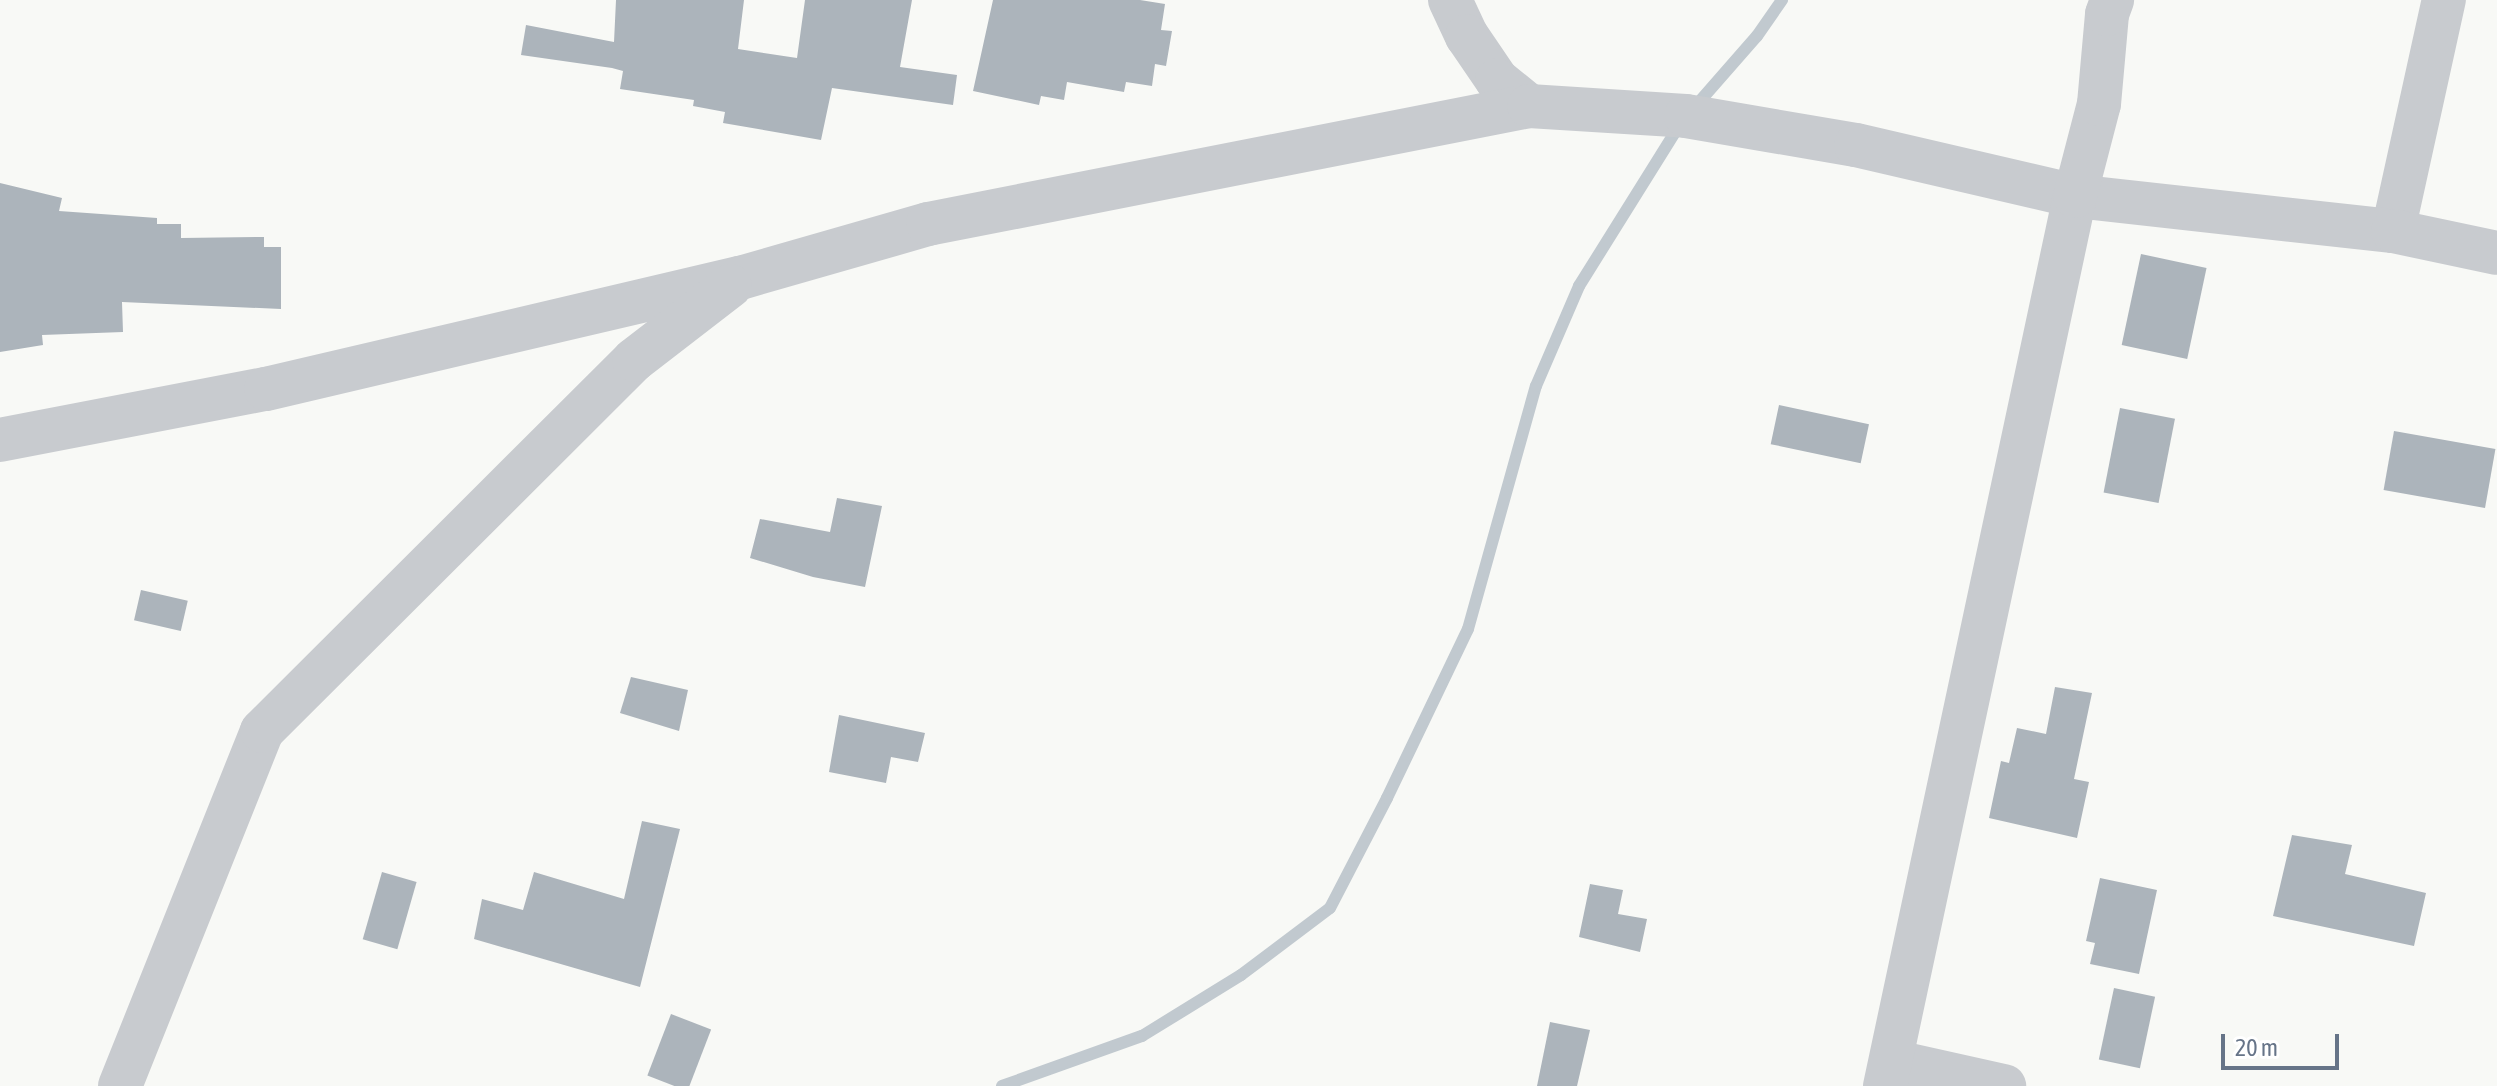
<!DOCTYPE html>
<style>
body{margin:0}
#map{position:relative;width:2497px;height:1086px;overflow:hidden;background:#f8f9f6;font-family:"Asap Condensed",sans-serif}
div>[style]{position:absolute}
[style*='--x']{left:calc(var(--x)*1px);top:calc(var(--y)*1px);width:calc(var(--w)*1px);rotate:calc(var(--a)*1deg)}
.stream>*{height:12px;margin:-6px;padding:0 6px;transform-origin:6px;border-radius:6px;background:#c1c9cf}
.building>*{inset:0;background:#acb4bb;transform-origin:0 0}
.minor>*{height:44px;margin:-22px;padding:0 22px;transform-origin:22px;border-radius:22px;background:#c8cbcf}
span{translate:-50% -50%;white-space:nowrap;text-align:center;line-height:1.15;-webkit-text-stroke:8px #fff;paint-order:stroke}
.scale{position:absolute;left:2221px;top:1034px;width:118px;height:36px;box-sizing:border-box;border:4px solid #667488;border-top:0;padding-left:10px;font-size:24px;line-height:28px;white-space:nowrap;color:#667488;-webkit-text-stroke:6px #fff;paint-order:stroke}
</style>
<div id="map">
<div class="stream">
<i style="--x:1693;--y:109;--w:97;--a:-48.8"></i>
<i style="--x:1757;--y:36;--w:44;--a:-55.2"></i>
<i style="--x:1002;--y:1086;--w:149;--a:-19.7"></i>
<i style="--x:1142;--y:1036;--w:116;--a:-31.6"></i>
<i style="--x:1241;--y:975;--w:111;--a:-37"></i>
<i style="--x:1330;--y:908;--w:124;--a:-62.6"></i>
<i style="--x:1387;--y:798;--w:187;--a:-64.4"></i>
<i style="--x:1468;--y:629;--w:252;--a:-74.4"></i>
<i style="--x:1536;--y:386;--w:109;--a:-66.7"></i>
<i style="--x:1579;--y:286;--w:192;--a:-58"></i>
</div>
<div class="building">
<i style="clip-path:polygon(616px 0,744px 0,738px 49px,797px 58px,805px 0,912px 0,900px 67px,957px 75px,953px 105px,832px 88px,821px 140px,723px 123px,725px 112px,693px 106px,694px 100px,620px 89px,623px 71px,612px 68px,521px 55px,526px 25px,614px 42px)"></i>
<i style="clip-path:polygon(993px 0,1140px 0,1165px 4px,1161px 30px,1172px 31px,1166px 66px,1155px 64px,1152px 86px,1126px 82px,1124px 92px,1067px 82px,1064px 100px,1041px 96px,1039px 105px,973px 91px)"></i>
<i style="clip-path:polygon(0 183px,62px 198px,59px 211px,157px 218px,157px 224px,181px 224px,181px 238px,264px 237px,264px 247px,281px 247px,281px 309px,122px 302px,123px 332px,42px 335px,43px 345px,0 352px)"></i>
<i style="left:2141px;top:254px;width:67px;height:93px;rotate:12deg"></i>
<i style="left:1779px;top:405px;width:92px;height:40px;rotate:12deg"></i>
<i style="left:2120px;top:408px;width:56px;height:86px;rotate:11deg"></i>
<i style="left:2394px;top:431px;width:103px;height:60px;rotate:10deg"></i>
<i style="clip-path:polygon(837px 498px,882px 506px,865px 587px,813px 577px,750px 558px,760px 519px,830px 532px)"></i>
<i style="left:141px;top:590px;width:48px;height:31px;rotate:13deg"></i>
<i style="clip-path:polygon(631px 677px,688px 690px,679px 731px,620px 713px)"></i>
<i style="clip-path:polygon(2055px 687px,2092px 693px,2074px 779px,2089px 782px,2077px 838px,1989px 818px,2001px 761px,2009px 763px,2017px 728px,2046px 734px)"></i>
<i style="clip-path:polygon(839px 715px,925px 733px,918px 762px,891px 757px,886px 783px,829px 772px)"></i>
<i style="clip-path:polygon(642px 821px,680px 829px,640px 987px,474px 939px,482px 899px,523px 910px,534px 872px,624px 899px)"></i>
<i style="clip-path:polygon(2292px 835px,2352px 845px,2345px 874px,2426px 893px,2414px 946px,2273px 916px)"></i>
<i style="left:382px;top:872px;width:36px;height:70px;rotate:16deg"></i>
<i style="clip-path:polygon(2100px 878px,2157px 890px,2139px 974px,2090px 964px,2095px 943px,2086px 941px)"></i>
<i style="clip-path:polygon(1590px 884px,1623px 890px,1618px 914px,1647px 919px,1640px 952px,1579px 937px)"></i>
<i style="left:2114px;top:988px;width:42px;height:73px;rotate:12deg"></i>
<i style="left:671px;top:1014px;width:43px;height:66px;rotate:21deg"></i>
<i style="clip-path:polygon(1550px 1022px,1590px 1030px,1577px 1086px,1537px 1086px)"></i>
</div>
<div class="minor">
<i style="--x:1450;--y:0;--w:40;--a:65"></i>
<i style="--x:1467;--y:36;--w:53;--a:55.7"></i>
<i style="--x:1497;--y:80;--w:41;--a:39.1"></i>
<i style="--x:2393;--y:231;--w:237;--a:-77.6"></i>
<i style="--x:0;--y:440;--w:271;--a:-10.9"></i>
<i style="--x:266;--y:389;--w:487;--a:-13.2"></i>
<i style="--x:740;--y:278;--w:196;--a:-16"></i>
<i style="--x:928;--y:224;--w:612;--a:-11.11"></i>
<i style="--x:1529;--y:106;--w:157;--a:3.6"></i>
<i style="--x:1686;--y:116;--w:172;--a:9.7"></i>
<i style="--x:1856;--y:145;--w:225;--a:13.1"></i>
<i style="--x:2075;--y:196;--w:320;--a:6.3"></i>
<i style="--x:2393;--y:231;--w:106;--a:11.9"></i>
<i style="--x:1891;--y:1061;--w:116;--a:12.5"></i>
<i style="--x:120;--y:1086;--w:382;--a:-68.2"></i>
<i style="--x:262;--y:731;--w:525;--a:-44.92"></i>
<i style="--x:634;--y:360;--w:121;--a:-37.6"></i>
<i style="--x:1885;--y:1086;--w:910;--a:-77.95"></i>
<i style="--x:2075;--y:196;--w:95;--a:-75.4"></i>
<i style="--x:2099;--y:104;--w:90;--a:-84.9"></i>
<i style="--x:2107;--y:14;--w:15;--a:-70"></i>
</div>
<div class="scale">20 m</div>
</div>
